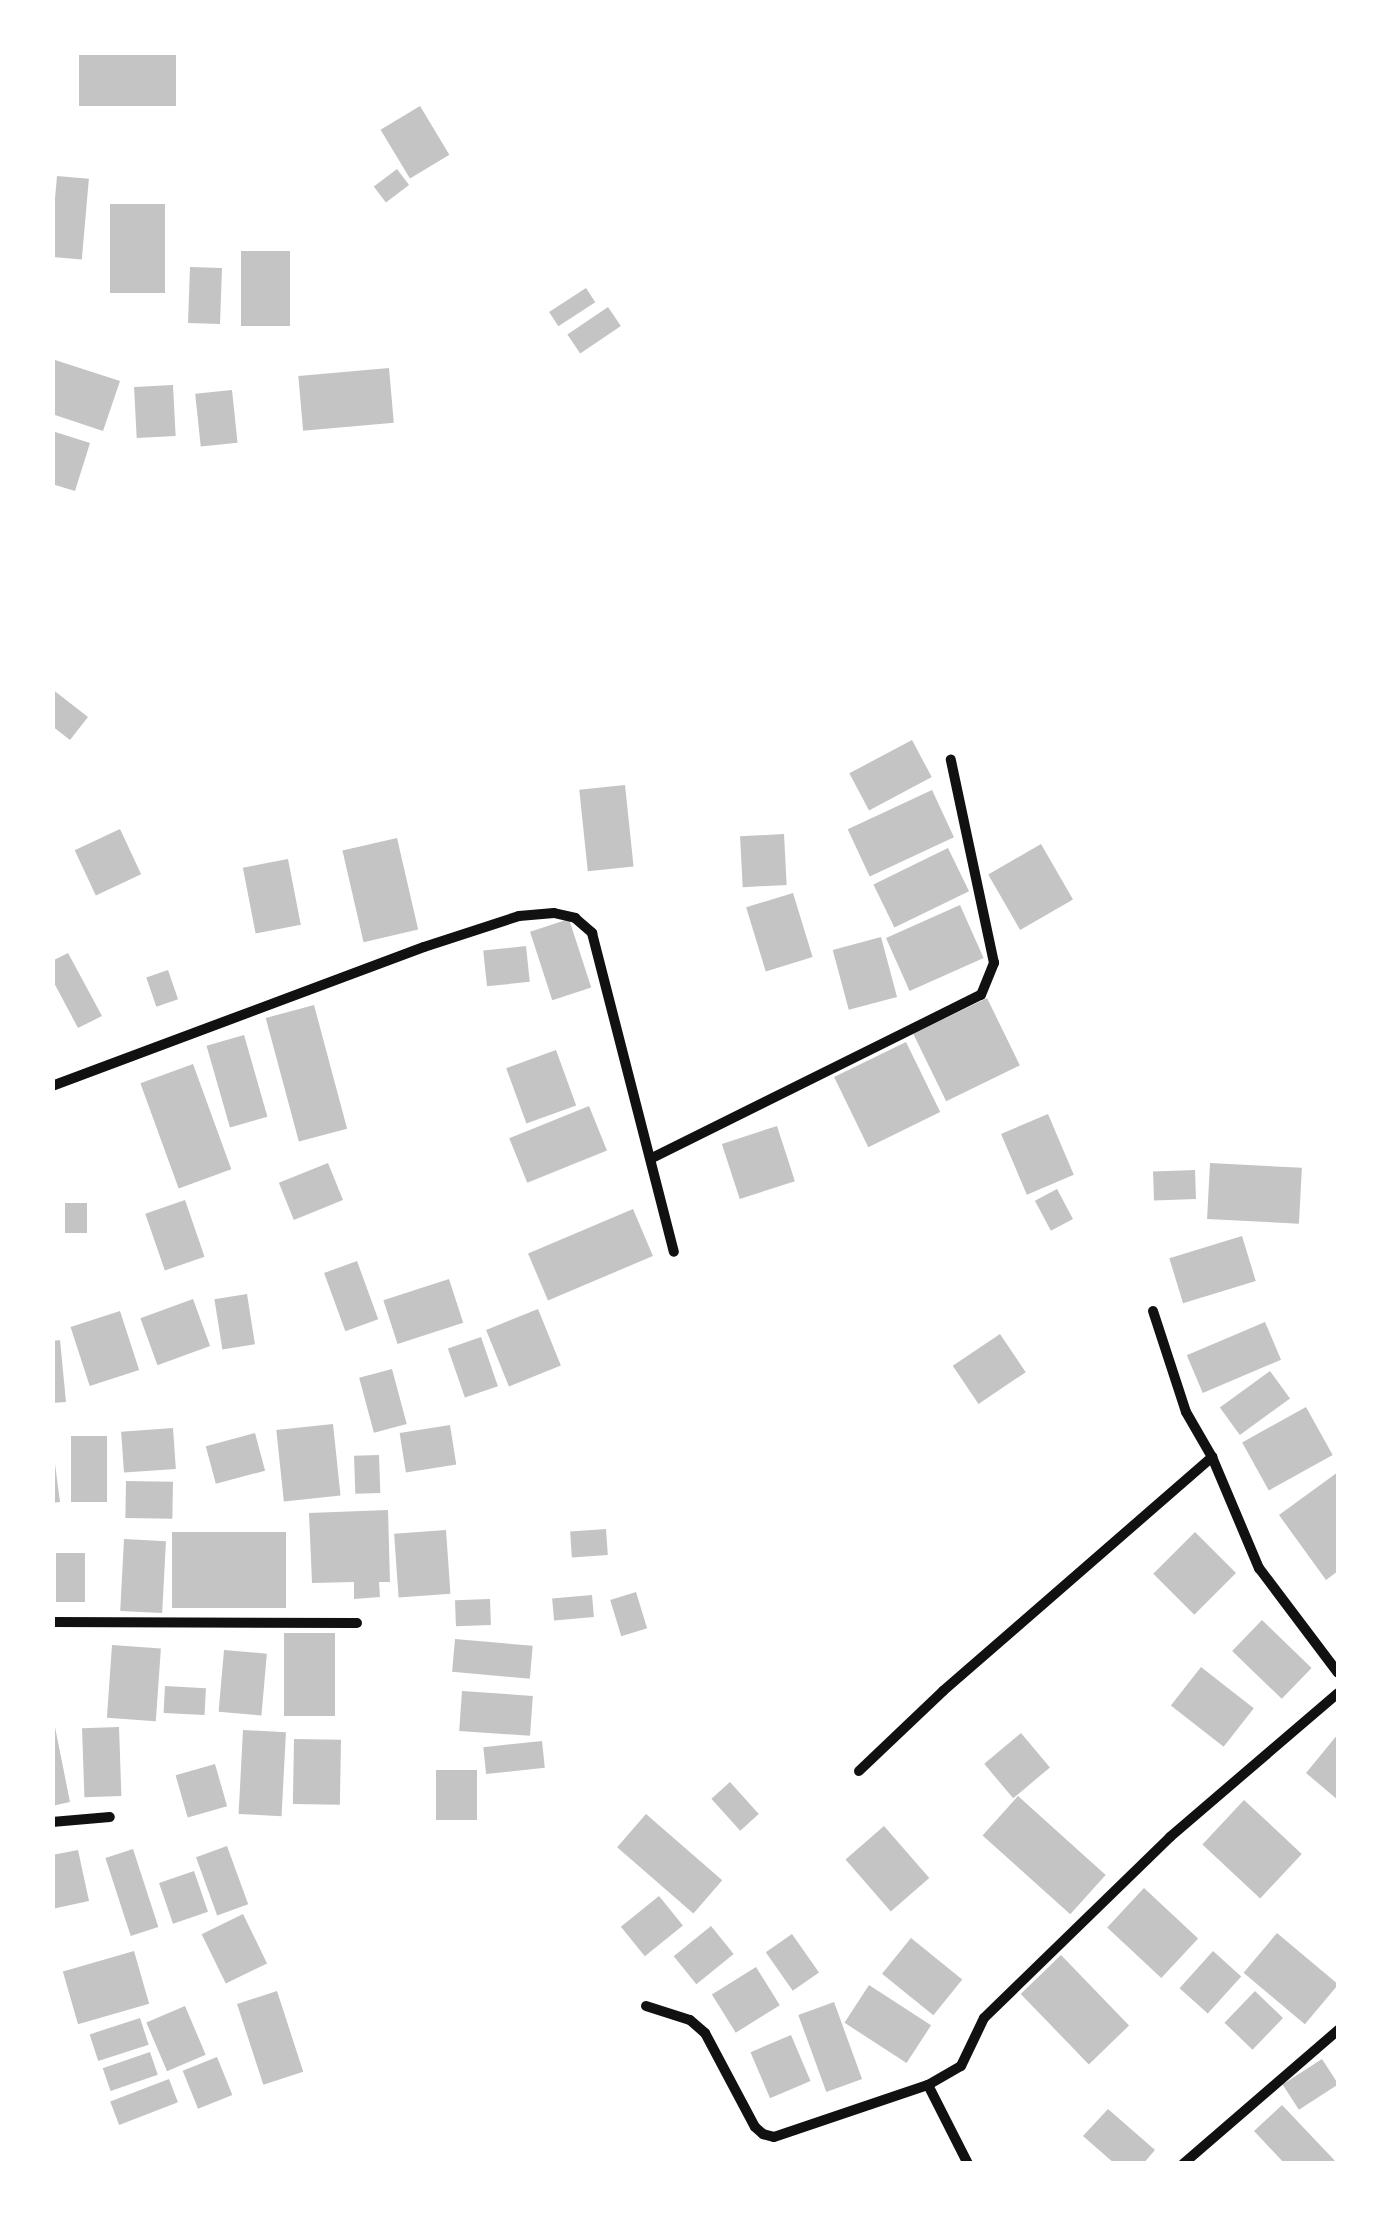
<!DOCTYPE html>
<style>
body{margin:0}
#map{position:relative;width:1391px;height:2216px;overflow:hidden;background:#fff;font-family:Mulish,sans-serif}
div>[style]{position:absolute}
[style*='--x']{left:calc(var(--x)*1px);top:calc(var(--y)*1px);width:calc(var(--w)*1px);rotate:calc(var(--a)*1deg)}
.building>*{inset:0;background:#c4c4c4;transform-origin:0 0}
.minor>*{height:10px;margin:-5px;padding:0 5px;transform-origin:5px;border-radius:5px;background:#111}
span{translate:-50% -50%;white-space:nowrap;text-align:center;line-height:1.15;-webkit-text-stroke:9px #fff;paint-order:stroke}
.frame{position:absolute;inset:0;border:55px solid #fff;pointer-events:none}
</style>
<div id="map">
<div class="building">
<i style="left:79px;top:52px;width:97px;height:54px"></i>
<i style="left:420px;top:106px;width:57px;height:46px;rotate:59deg"></i>
<i style="left:397px;top:169px;width:20px;height:29px;rotate:53deg"></i>
<i style="left:57px;top:176px;width:32px;height:81px;rotate:5deg"></i>
<i style="left:110px;top:204px;width:55px;height:89px"></i>
<i style="left:241px;top:251px;width:49px;height:75px"></i>
<i style="left:190px;top:267px;width:32px;height:56px;rotate:2deg"></i>
<i style="left:586px;top:288px;width:17px;height:44px;rotate:57deg"></i>
<i style="left:608px;top:307px;width:23px;height:49px;rotate:56deg"></i>
<i style="clip-path:polygon(52px 359px,120px 381px,103px 431px,52px 414px)"></i>
<i style="left:389px;top:368px;width:55px;height:91px;rotate:85deg"></i>
<i style="left:173px;top:385px;width:51px;height:39px;rotate:87deg"></i>
<i style="left:232px;top:390px;width:53px;height:37px;rotate:84deg"></i>
<i style="clip-path:polygon(52px 431px,90px 443px,75px 491px,52px 484px)"></i>
<i style="clip-path:polygon(52px 689px,88px 717px,70px 740px,52px 726px)"></i>
<i style="left:912px;top:740px;width:42px;height:71px;rotate:62deg"></i>
<i style="left:625px;top:785px;width:82px;height:46px;rotate:84deg"></i>
<i style="left:932px;top:790px;width:52px;height:93px;rotate:65deg"></i>
<i style="left:120px;top:829px;width:50px;height:50px;rotate:65deg"></i>
<i style="left:784px;top:834px;width:51px;height:44px;rotate:87deg"></i>
<i style="left:397px;top:838px;width:94px;height:56px;rotate:77deg"></i>
<i style="left:1041px;top:844px;width:64px;height:61px;rotate:60deg"></i>
<i style="left:948px;top:848px;width:48px;height:83px;rotate:64deg"></i>
<i style="left:288px;top:859px;width:67px;height:46px;rotate:79deg"></i>
<i style="left:793px;top:893px;width:67px;height:49px;rotate:73deg"></i>
<i style="left:960px;top:905px;width:58px;height:81px;rotate:66deg"></i>
<i style="left:569px;top:919px;width:72px;height:41px;rotate:72deg"></i>
<i style="left:881px;top:937px;width:62px;height:50px;rotate:75deg"></i>
<i style="left:526px;top:946px;width:36px;height:43px;rotate:84deg"></i>
<i style="clip-path:polygon(68px 953px,102px 1016px,78px 1028px,52px 979px,52px 961px)"></i>
<i style="left:168px;top:970px;width:31px;height:23px;rotate:71deg"></i>
<i style="left:987px;top:998px;width:75px;height:82px;rotate:64deg"></i>
<i style="left:314px;top:1005px;width:128px;height:50px;rotate:75deg"></i>
<i style="left:244px;top:1035px;width:85px;height:39px;rotate:74deg"></i>
<i style="left:906px;top:1042px;width:78px;height:80px;rotate:64deg"></i>
<i style="left:556px;top:1050px;width:59px;height:53px;rotate:70deg"></i>
<i style="left:193px;top:1064px;width:112px;height:56px;rotate:70deg"></i>
<i style="left:589px;top:1106px;width:48px;height:86px;rotate:68deg"></i>
<i style="left:1048px;top:1114px;width:66px;height:51px;rotate:67deg"></i>
<i style="left:777px;top:1126px;width:58px;height:58px;rotate:72deg"></i>
<i style="left:328px;top:1163px;width:40px;height:53px;rotate:68deg"></i>
<i style="left:1210px;top:1163px;width:92px;height:56px;rotate:3deg"></i>
<i style="left:1195px;top:1170px;width:29px;height:42px;rotate:88deg"></i>
<i style="left:1057px;top:1189px;width:34px;height:25px;rotate:62deg"></i>
<i style="left:185px;top:1200px;width:60px;height:42px;rotate:71deg"></i>
<i style="left:65px;top:1203px;width:22px;height:30px"></i>
<i style="left:633px;top:1209px;width:51px;height:114px;rotate:67deg"></i>
<i style="left:1242px;top:1236px;width:47px;height:76px;rotate:73deg"></i>
<i style="left:357px;top:1261px;width:62px;height:35px;rotate:70deg"></i>
<i style="left:449px;top:1279px;width:46px;height:69px;rotate:72deg"></i>
<i style="left:247px;top:1294px;width:51px;height:33px;rotate:81deg"></i>
<i style="left:193px;top:1299px;width:50px;height:56px;rotate:70deg"></i>
<i style="left:538px;top:1309px;width:61px;height:56px;rotate:68deg"></i>
<i style="left:120px;top:1311px;width:62px;height:52px;rotate:72deg"></i>
<i style="left:1265px;top:1322px;width:41px;height:85px;rotate:67deg"></i>
<i style="left:1000px;top:1334px;width:46px;height:57px;rotate:56deg"></i>
<i style="left:481px;top:1337px;width:52px;height:35px;rotate:71deg"></i>
<i style="clip-path:polygon(60px 1340px,66px 1402px,52px 1403px,52px 1341px)"></i>
<i style="left:392px;top:1369px;width:57px;height:34px;rotate:75deg"></i>
<i style="left:1270px;top:1371px;width:34px;height:62px;rotate:54deg"></i>
<i style="left:1306px;top:1407px;width:55px;height:73px;rotate:61deg"></i>
<i style="left:333px;top:1424px;width:72px;height:57px;rotate:84deg"></i>
<i style="left:450px;top:1425px;width:40px;height:51px;rotate:81deg"></i>
<i style="left:173px;top:1428px;width:41px;height:52px;rotate:86deg"></i>
<i style="left:255px;top:1433px;width:39px;height:51px;rotate:75deg"></i>
<i style="left:71px;top:1436px;width:36px;height:66px"></i>
<i style="clip-path:polygon(52px 1441px,60px 1502px,52px 1503px)"></i>
<i style="left:379px;top:1455px;width:38px;height:25px;rotate:88deg"></i>
<i style="clip-path:polygon(1338px 1472px,1338px 1571px,1326px 1580px,1279px 1515px)"></i>
<i style="left:126px;top:1481px;width:47px;height:37px;rotate:1deg"></i>
<i style="clip-path:polygon(388px 1510px,390px 1582px,379px 1582px,380px 1597px,354px 1599px,354px 1582px,312px 1583px,309px 1513px)"></i>
<i style="left:606px;top:1529px;width:26px;height:36px;rotate:86deg"></i>
<i style="left:446px;top:1530px;width:64px;height:52px;rotate:86deg"></i>
<i style="left:172px;top:1532px;width:114px;height:76px"></i>
<i style="left:1195px;top:1532px;width:58px;height:59px;rotate:45deg"></i>
<i style="left:124px;top:1539px;width:42px;height:72px;rotate:3deg"></i>
<i style="left:56px;top:1553px;width:29px;height:49px"></i>
<i style="left:636px;top:1592px;width:38px;height:27px;rotate:73deg"></i>
<i style="left:592px;top:1595px;width:22px;height:40px;rotate:85deg"></i>
<i style="left:490px;top:1599px;width:26px;height:35px;rotate:88deg"></i>
<i style="left:1262px;top:1620px;width:69px;height:43px;rotate:44deg"></i>
<i style="left:284px;top:1633px;width:51px;height:83px"></i>
<i style="left:455px;top:1639px;width:78px;height:33px;rotate:5deg"></i>
<i style="left:112px;top:1645px;width:49px;height:73px;rotate:4deg"></i>
<i style="left:224px;top:1650px;width:43px;height:62px;rotate:5deg"></i>
<i style="left:1201px;top:1667px;width:67px;height:49px;rotate:38deg"></i>
<i style="left:165px;top:1686px;width:41px;height:27px;rotate:3deg"></i>
<i style="left:462px;top:1691px;width:71px;height:40px;rotate:4deg"></i>
<i style="clip-path:polygon(54px 1722px,70px 1802px,52px 1806px,52px 1723px)"></i>
<i style="left:119px;top:1727px;width:69px;height:37px;rotate:88deg"></i>
<i style="left:243px;top:1730px;width:43px;height:84px;rotate:3deg"></i>
<i style="left:1021px;top:1733px;width:45px;height:48px;rotate:50deg"></i>
<i style="clip-path:polygon(1338px 1734px,1338px 1800px,1306px 1773px)"></i>
<i style="left:294px;top:1739px;width:47px;height:65px;rotate:1deg"></i>
<i style="left:542px;top:1741px;width:27px;height:59px;rotate:84deg"></i>
<i style="left:215px;top:1764px;width:44px;height:41px;rotate:74deg"></i>
<i style="left:436px;top:1770px;width:41px;height:50px"></i>
<i style="left:730px;top:1782px;width:43px;height:25px;rotate:48deg"></i>
<i style="left:1018px;top:1796px;width:118px;height:53px;rotate:42deg"></i>
<i style="left:1244px;top:1800px;width:79px;height:61px;rotate:43deg"></i>
<i style="left:646px;top:1814px;width:101px;height:44px;rotate:41deg"></i>
<i style="left:884px;top:1826px;width:69px;height:51px;rotate:49deg"></i>
<i style="left:227px;top:1846px;width:62px;height:33px;rotate:70deg"></i>
<i style="left:133px;top:1849px;width:82px;height:29px;rotate:72deg"></i>
<i style="clip-path:polygon(78px 1850px,89px 1901px,52px 1909px,52px 1855px)"></i>
<i style="left:194px;top:1871px;width:43px;height:37px;rotate:71deg"></i>
<i style="left:1144px;top:1888px;width:74px;height:54px;rotate:43deg"></i>
<i style="left:659px;top:1896px;width:38px;height:49px;rotate:51deg"></i>
<i style="left:243px;top:1914px;width:55px;height:46px;rotate:64deg"></i>
<i style="left:711px;top:1926px;width:36px;height:48px;rotate:51deg"></i>
<i style="left:1277px;top:1933px;width:80px;height:52px;rotate:40deg"></i>
<i style="left:792px;top:1934px;width:47px;height:32px;rotate:55deg"></i>
<i style="left:911px;top:1938px;width:66px;height:46px;rotate:39deg"></i>
<i style="left:134px;top:1951px;width:55px;height:74px;rotate:74deg"></i>
<i style="left:1213px;top:1951px;width:38px;height:50px;rotate:42deg"></i>
<i style="left:1061px;top:1955px;width:98px;height:56px;rotate:46deg"></i>
<i style="left:756px;top:1967px;width:45px;height:52px;rotate:58deg"></i>
<i style="left:869px;top:1985px;width:74px;height:45px;rotate:33deg"></i>
<i style="left:277px;top:1991px;width:85px;height:42px;rotate:72deg"></i>
<i style="left:1255px;top:1991px;width:39px;height:44px;rotate:44deg"></i>
<i style="left:834px;top:2002px;width:82px;height:38px;rotate:70deg"></i>
<i style="left:185px;top:2006px;width:53px;height:42px;rotate:67deg"></i>
<i style="left:140px;top:2018px;width:28px;height:53px;rotate:72deg"></i>
<i style="left:791px;top:2035px;width:50px;height:44px;rotate:67deg"></i>
<i style="left:150px;top:2052px;width:24px;height:50px;rotate:71deg"></i>
<i style="left:217px;top:2057px;width:41px;height:37px;rotate:68deg"></i>
<i style="left:1322px;top:2059px;width:30px;height:47px;rotate:57deg"></i>
<i style="left:169px;top:2079px;width:25px;height:63px;rotate:69deg"></i>
<i style="clip-path:polygon(1282px 2105px,1338px 2164px,1285px 2164px,1254px 2131px)"></i>
<i style="clip-path:polygon(1108px 2109px,1155px 2150px,1143px 2164px,1115px 2164px,1083px 2136px)"></i>
</div>
<div class="minor">
<i style="--x:52;--y:1086;--w:397;--a:-20.5"></i>
<i style="--x:424;--y:947;--w:100;--a:-18.1"></i>
<i style="--x:519;--y:916;--w:35;--a:-5"></i>
<i style="--x:554;--y:913;--w:22;--a:13"></i>
<i style="--x:575;--y:918;--w:23;--a:41"></i>
<i style="--x:592;--y:933;--w:329;--a:75.6"></i>
<i style="--x:652;--y:1158;--w:367;--a:-26.4"></i>
<i style="--x:981;--y:995;--w:35;--a:-68"></i>
<i style="--x:994;--y:963;--w:208;--a:-102"></i>
<i style="--x:1153;--y:1311;--w:106;--a:71.9"></i>
<i style="--x:1186;--y:1412;--w:52;--a:60"></i>
<i style="--x:52;--y:1622;--w:305;--a:0.2"></i>
<i style="--x:859;--y:1771;--w:116;--a:-43.6"></i>
<i style="--x:943;--y:1691;--w:357;--a:-41"></i>
<i style="--x:1212;--y:1457;--w:121;--a:67.1"></i>
<i style="--x:1259;--y:1568;--w:131;--a:53"></i>
<i style="--x:52;--y:1822;--w:58;--a:-4.9"></i>
<i style="--x:646;--y:2006;--w:46;--a:17.7"></i>
<i style="--x:690;--y:2020;--w:20;--a:41"></i>
<i style="--x:705;--y:2033;--w:106;--a:62"></i>
<i style="--x:755;--y:2127;--w:11;--a:41"></i>
<i style="--x:763;--y:2134;--w:11;--a:15"></i>
<i style="--x:774;--y:2137;--w:163;--a:-18.7"></i>
<i style="--x:928;--y:2085;--w:38;--a:-30"></i>
<i style="--x:961;--y:2066;--w:53;--a:-64.4"></i>
<i style="--x:984;--y:2018;--w:260;--a:-44.2"></i>
<i style="--x:1170;--y:1837;--w:221;--a:-40.6"></i>
<i style="--x:928;--y:2085;--w:89;--a:63.1"></i>
<i style="--x:1183;--y:2164;--w:205;--a:-40.8"></i>
</div>
<div class="frame"></div>
</div>
